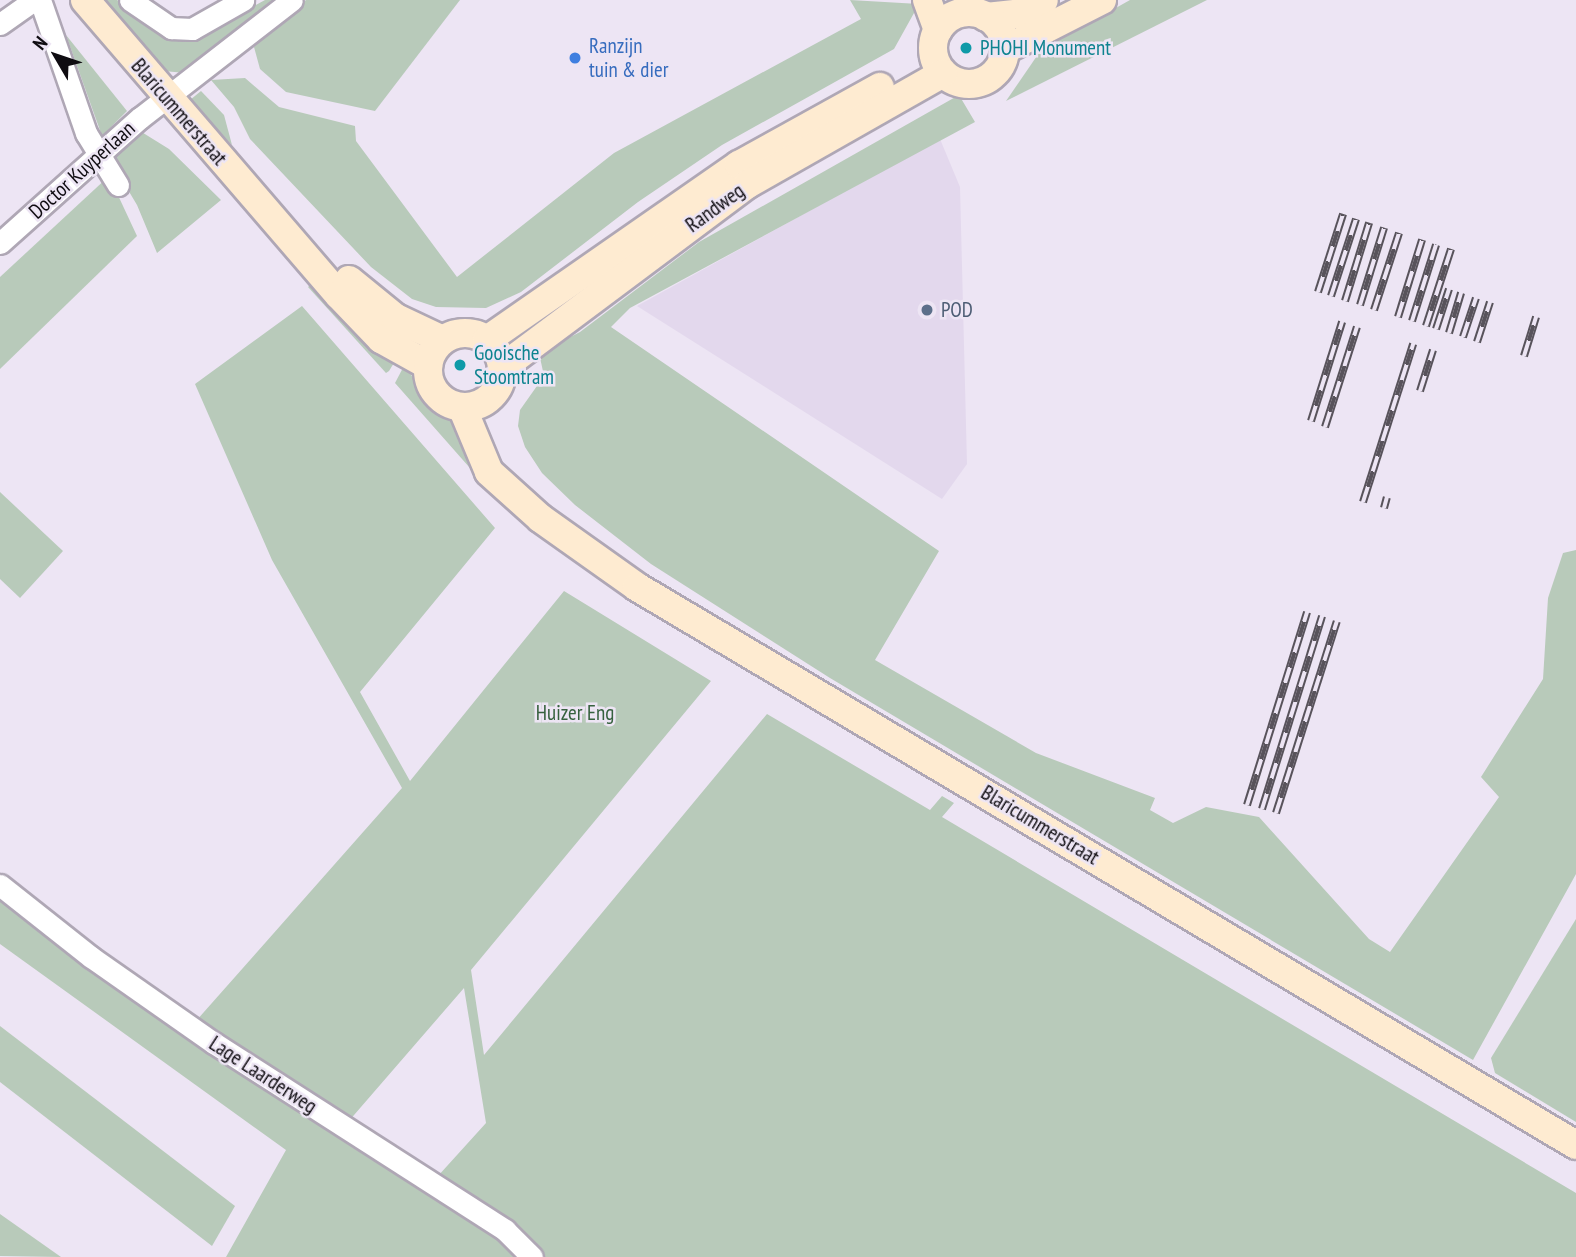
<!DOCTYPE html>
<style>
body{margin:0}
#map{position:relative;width:1576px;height:1257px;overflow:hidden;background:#ede5f4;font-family:"PT Sans Narrow",sans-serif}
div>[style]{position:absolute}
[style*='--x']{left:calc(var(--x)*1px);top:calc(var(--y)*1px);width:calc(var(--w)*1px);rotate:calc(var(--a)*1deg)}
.built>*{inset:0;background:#e3d8ed}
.green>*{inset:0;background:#b8caba}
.roads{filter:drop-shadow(2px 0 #afa7b5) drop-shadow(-2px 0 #afa7b5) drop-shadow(0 2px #afa7b5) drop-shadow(0 -2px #afa7b5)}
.street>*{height:21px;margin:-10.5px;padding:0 10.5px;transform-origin:10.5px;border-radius:10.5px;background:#fff}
.secondary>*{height:28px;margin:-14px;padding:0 14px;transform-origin:14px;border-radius:14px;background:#feebd1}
.secondary>.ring{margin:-14px;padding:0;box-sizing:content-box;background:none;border:28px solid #feebd1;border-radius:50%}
.rail>*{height:8px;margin-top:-4px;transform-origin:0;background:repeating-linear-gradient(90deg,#ede5f4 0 16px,#58535b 0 32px);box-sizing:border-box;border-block:2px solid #58535b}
.dots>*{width:19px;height:19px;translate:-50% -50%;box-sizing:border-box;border:4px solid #ede5f4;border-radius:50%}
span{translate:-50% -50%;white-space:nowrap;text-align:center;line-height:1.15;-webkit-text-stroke:5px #ede5f4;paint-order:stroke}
.shop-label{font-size:21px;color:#366cbe}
.left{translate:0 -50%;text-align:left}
.culture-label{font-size:21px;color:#0d838f}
.street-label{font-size:21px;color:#0f0c11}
.service-label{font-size:21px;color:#4e5e75}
.park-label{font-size:21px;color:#36613e}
.north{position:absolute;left:21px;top:21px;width:70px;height:70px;-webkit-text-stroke:5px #ede5f4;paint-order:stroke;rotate:309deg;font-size:19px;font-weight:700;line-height:28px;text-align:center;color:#0f0c11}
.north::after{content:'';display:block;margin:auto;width:24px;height:32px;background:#0f0c11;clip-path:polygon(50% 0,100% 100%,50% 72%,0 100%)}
</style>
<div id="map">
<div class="built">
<i style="clip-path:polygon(940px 139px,960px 187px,967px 464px,942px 499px,637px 306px)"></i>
</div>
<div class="green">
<i style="clip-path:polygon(100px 0,117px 0,176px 40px,194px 38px,265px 0,276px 0,186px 73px,163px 71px)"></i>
<i style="clip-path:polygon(306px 0,460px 0,375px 111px,286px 92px,260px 69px,254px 47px)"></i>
<i style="clip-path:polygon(850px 0,919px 4px,894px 49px,722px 145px,638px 202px,521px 292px,486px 308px,436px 307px,412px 299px,371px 267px,250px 139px,234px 107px,211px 80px,245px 78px,279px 107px,355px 126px,356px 141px,457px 277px,614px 153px,861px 19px)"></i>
<i style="clip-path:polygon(1130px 0,1207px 0,1006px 101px,1041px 50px)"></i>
<i style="clip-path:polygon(66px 35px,127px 111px,102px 136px)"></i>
<i style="clip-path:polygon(201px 91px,224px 115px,232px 145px,190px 100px)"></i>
<i style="clip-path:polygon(959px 95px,975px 122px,630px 308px,611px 327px,939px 551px,875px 660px,1036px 753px,1155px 798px,1150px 810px,1173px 823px,1206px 807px,1259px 817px,1369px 939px,1390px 952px,1499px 797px,1481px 777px,1543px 679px,1548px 598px,1563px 553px,1576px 550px,1576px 874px,1473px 1060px,830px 678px,651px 564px,575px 505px,542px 473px,525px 447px,518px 426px,520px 410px,544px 376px,539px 353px,580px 332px,699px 242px)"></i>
<i style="clip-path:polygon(140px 131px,169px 149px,221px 200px,157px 253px,137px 205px,109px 158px)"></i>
<i style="clip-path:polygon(109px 176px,137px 236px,0 369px,0 277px)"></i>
<i style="clip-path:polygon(316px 280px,397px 358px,389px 371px,386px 373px,308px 287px)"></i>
<i style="clip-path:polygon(302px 306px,495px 528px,360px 692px,410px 781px,564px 591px,711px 681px,471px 970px,484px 1055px,767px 714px,930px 810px,942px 796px,954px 803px,942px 817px,1576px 1193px,1576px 1257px,542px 1257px,514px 1229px,438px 1176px,486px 1123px,464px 988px,348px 1122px,196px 1021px,402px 788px,272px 560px,195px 384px)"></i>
<i style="clip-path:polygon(405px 364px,426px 401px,457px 419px,477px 476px,395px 383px)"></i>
<i style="clip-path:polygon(0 492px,63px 551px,20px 598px,0 579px)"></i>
<i style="clip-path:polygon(0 895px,264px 1087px,506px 1237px,523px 1257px,226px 1257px,286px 1150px,0 944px)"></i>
<i style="clip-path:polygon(1576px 919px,1576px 1122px,1495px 1073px,1491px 1058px)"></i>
<i style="clip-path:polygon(0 1026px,235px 1206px,212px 1246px,0 1082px)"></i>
<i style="clip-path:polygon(0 1214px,61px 1257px,0 1256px)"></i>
</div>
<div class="roads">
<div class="street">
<i style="--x:40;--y:0;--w:141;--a:70.9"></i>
<i style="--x:86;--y:133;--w:61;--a:58.4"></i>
<i style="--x:130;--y:0;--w:50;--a:34.3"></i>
<i style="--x:171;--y:28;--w:21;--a:3"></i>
<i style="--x:192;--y:29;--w:59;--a:-29.6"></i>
<i style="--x:0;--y:24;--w:42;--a:-35.2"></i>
<i style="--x:0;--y:243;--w:188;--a:-41.8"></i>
<i style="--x:140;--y:118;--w:192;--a:-37.8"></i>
<i style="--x:0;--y:885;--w:116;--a:38.4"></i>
<i style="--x:91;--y:957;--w:150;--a:35"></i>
<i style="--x:214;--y:1043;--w:346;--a:32.7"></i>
<i style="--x:505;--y:1230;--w:38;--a:45"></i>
</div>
<div class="secondary">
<i style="--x:85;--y:0;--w:389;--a:49.3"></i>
<i style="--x:339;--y:295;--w:61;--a:46.3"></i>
<i style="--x:381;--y:339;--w:54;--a:29"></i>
<i style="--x:927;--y:0;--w:32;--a:70"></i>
<i class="ring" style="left:933px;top:12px;width:44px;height:44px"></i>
<i style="--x:986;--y:17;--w:31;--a:-6"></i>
<i style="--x:1017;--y:14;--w:30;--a:-27"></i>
<i style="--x:1004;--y:50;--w:110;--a:-27"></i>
<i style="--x:349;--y:280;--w:60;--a:39"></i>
<i style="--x:396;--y:318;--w:52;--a:25.1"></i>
<i class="ring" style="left:428px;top:333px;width:46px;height:46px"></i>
<i style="--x:487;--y:340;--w:307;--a:-34.8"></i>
<i style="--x:739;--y:165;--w:161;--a:-29"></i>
<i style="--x:503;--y:367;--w:306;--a:-36.8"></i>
<i style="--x:748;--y:184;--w:224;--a:-29.6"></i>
<i style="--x:462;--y:407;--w:70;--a:67.4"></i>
<i style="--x:489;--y:472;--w:69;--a:42"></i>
<i style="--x:540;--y:518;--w:119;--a:35.4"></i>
<i style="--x:637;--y:587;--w:1092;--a:30.72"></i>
</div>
</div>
<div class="rail">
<i style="--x:1318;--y:292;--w:82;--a:-72.2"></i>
<i style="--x:1331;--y:296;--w:81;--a:-72"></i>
<i style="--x:1345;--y:301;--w:82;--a:-72.9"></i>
<i style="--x:1360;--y:305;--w:81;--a:-72.7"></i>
<i style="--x:1374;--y:310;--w:81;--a:-72"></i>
<i style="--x:1398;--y:317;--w:81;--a:-72.7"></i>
<i style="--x:1412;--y:321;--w:80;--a:-72.5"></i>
<i style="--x:1426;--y:326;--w:81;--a:-72"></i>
<i style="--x:1436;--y:329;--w:42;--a:-72"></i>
<i style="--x:1449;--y:333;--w:42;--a:-73.3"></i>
<i style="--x:1463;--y:337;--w:41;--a:-71.6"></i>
<i style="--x:1477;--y:342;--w:42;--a:-72"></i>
<i style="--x:1524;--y:356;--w:41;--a:-72.9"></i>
<i style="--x:1420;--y:391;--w:43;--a:-72.4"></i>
<i style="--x:1311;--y:421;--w:104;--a:-72.6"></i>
<i style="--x:1325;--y:427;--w:105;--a:-72.3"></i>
<i style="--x:1363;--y:502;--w:166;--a:-72.4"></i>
<i style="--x:1384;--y:508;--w:11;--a:-75"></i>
<i style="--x:1247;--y:805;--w:202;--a:-72.7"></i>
<i style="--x:1262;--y:809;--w:202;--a:-72.7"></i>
<i style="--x:1276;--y:813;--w:201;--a:-72.4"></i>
</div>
<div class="dots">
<i style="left:966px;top:48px;background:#0f9aa8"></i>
<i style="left:575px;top:58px;background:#3f7fe0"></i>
<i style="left:927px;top:310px;background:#5c6f8a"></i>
<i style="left:460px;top:365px;background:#0f9aa8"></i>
</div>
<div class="shop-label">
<span class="left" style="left:589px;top:58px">Ranzijn<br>tuin &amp; dier</span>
</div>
<div class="culture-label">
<span class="left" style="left:980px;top:48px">PHOHI Monument</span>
<span class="left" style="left:474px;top:365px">Gooische<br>Stoomtram</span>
</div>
<div class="street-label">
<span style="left:179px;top:112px;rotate:49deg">Blaricummerstraat</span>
<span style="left:82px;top:170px;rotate:-42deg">Doctor Kuyperlaan</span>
<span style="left:715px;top:208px;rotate:-36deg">Randweg</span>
<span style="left:1040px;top:825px;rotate:31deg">Blaricummerstraat</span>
<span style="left:263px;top:1075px;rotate:33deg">Lage Laarderweg</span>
</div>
<div class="service-label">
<span class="left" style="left:941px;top:310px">POD</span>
</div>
<div class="park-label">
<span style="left:575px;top:713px">Huizer Eng</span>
</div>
<div class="north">N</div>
</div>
